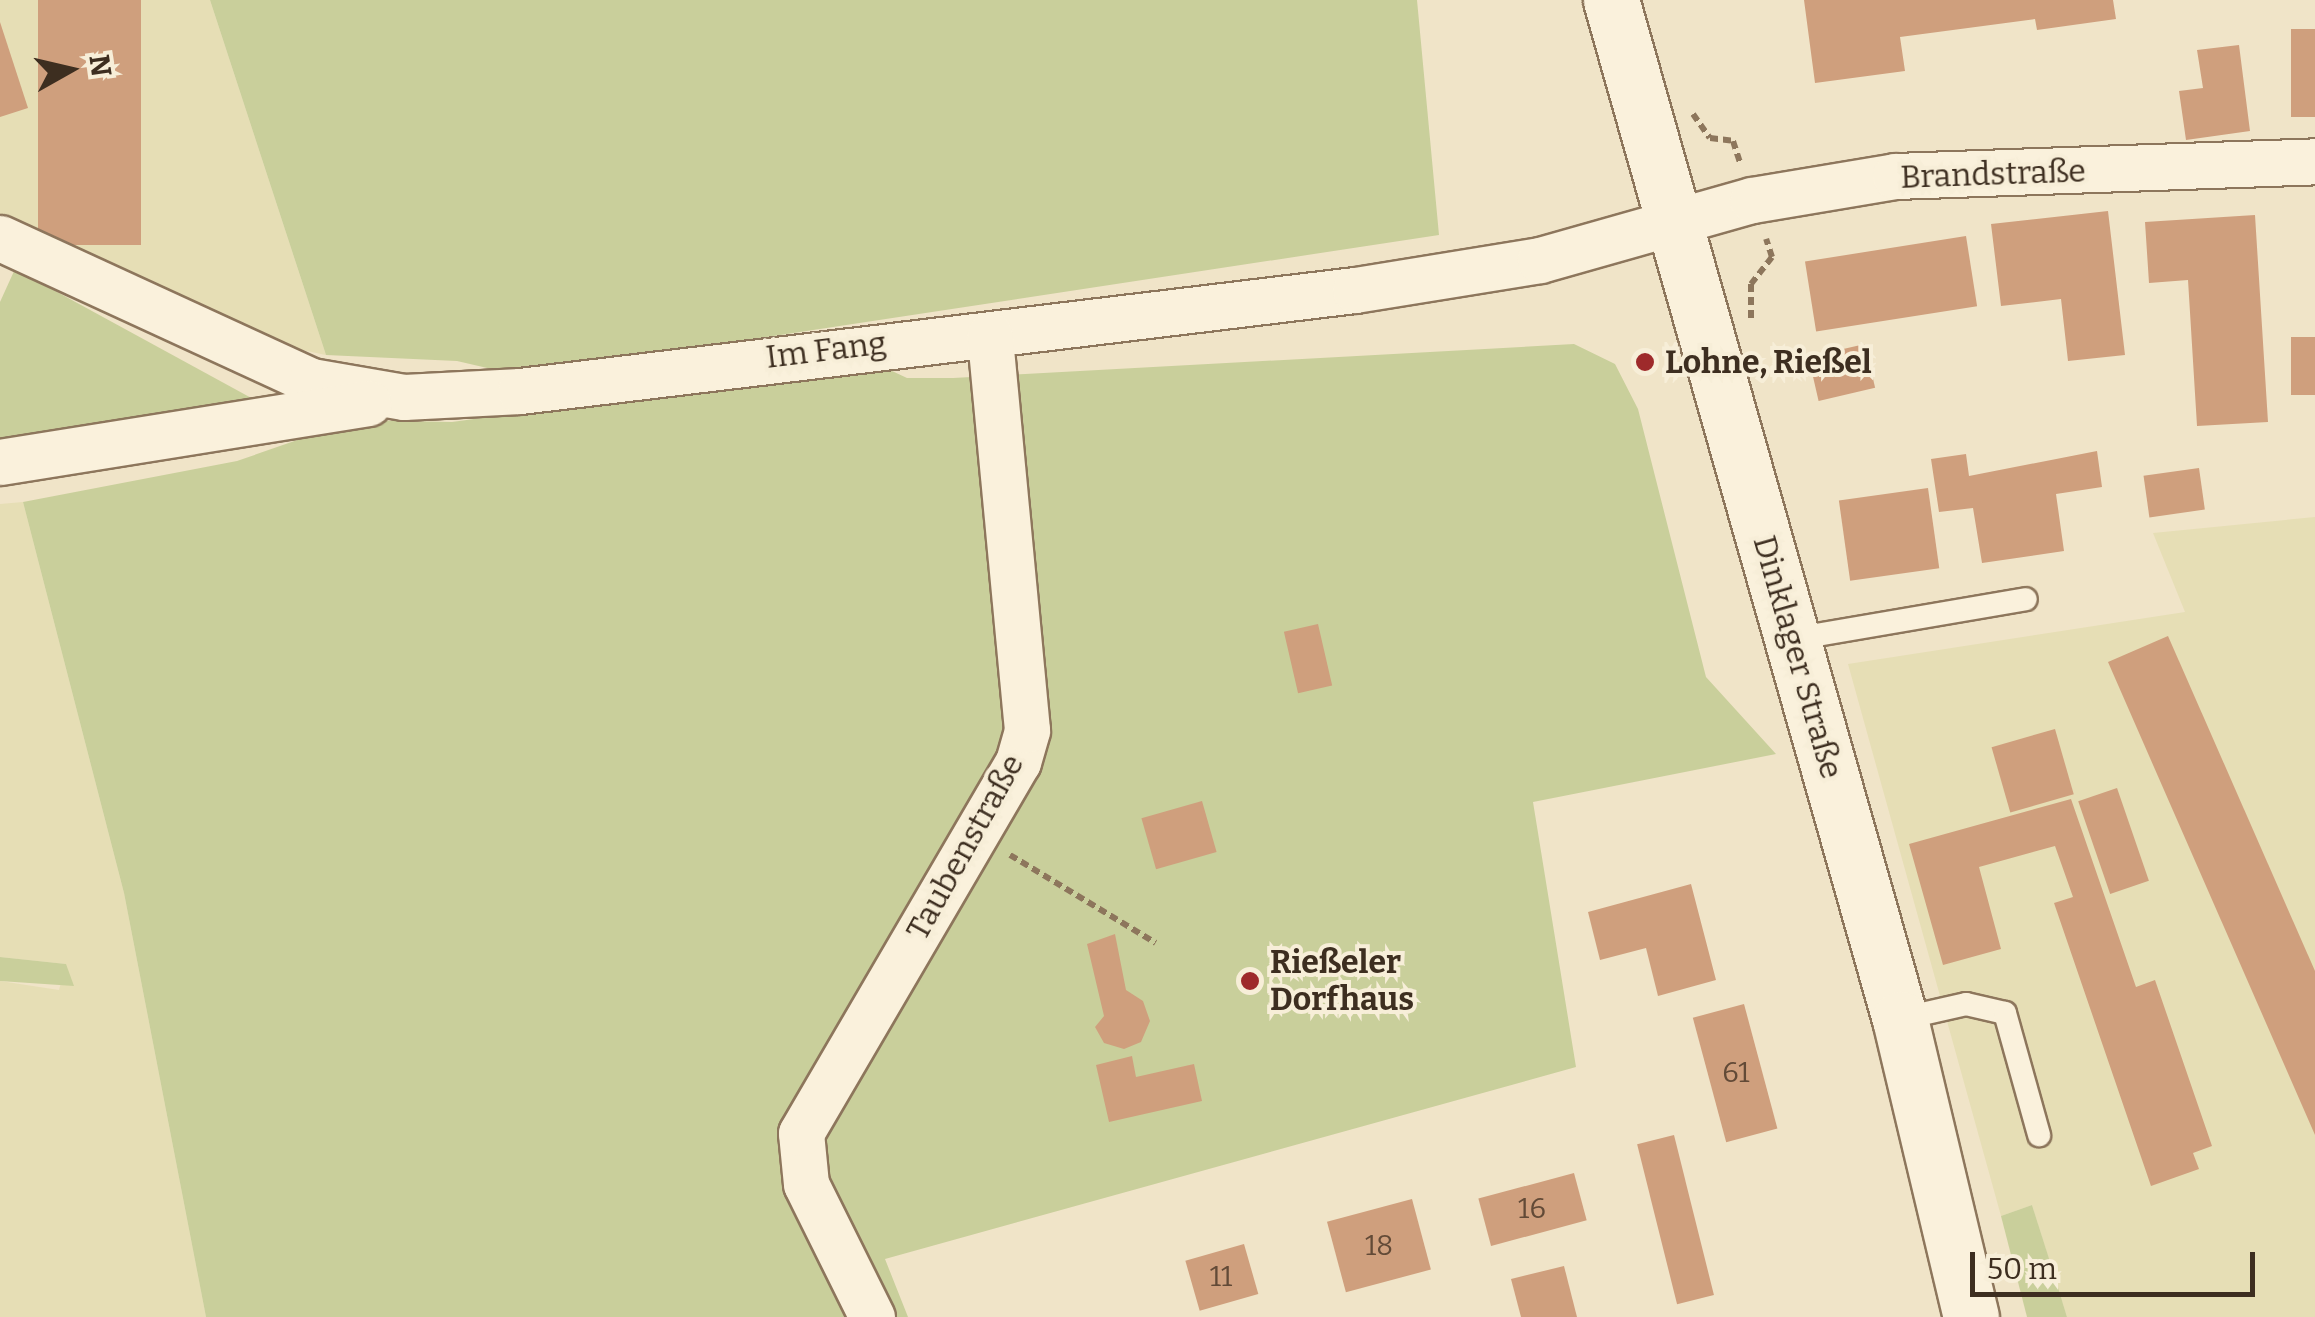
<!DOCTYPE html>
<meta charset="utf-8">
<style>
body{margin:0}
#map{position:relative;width:2315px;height:1317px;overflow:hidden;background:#f0e4c8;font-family:Bitter,serif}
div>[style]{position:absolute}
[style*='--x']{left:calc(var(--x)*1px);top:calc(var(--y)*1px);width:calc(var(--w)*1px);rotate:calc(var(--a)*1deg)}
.farmland>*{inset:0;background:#e6deb5}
.green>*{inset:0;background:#c9cf9b}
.building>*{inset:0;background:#cf9f7d;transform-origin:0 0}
.path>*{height:6px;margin-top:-3px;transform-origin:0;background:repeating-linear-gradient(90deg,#8d765c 0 8px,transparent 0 13px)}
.roads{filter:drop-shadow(2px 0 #8d765c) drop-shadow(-2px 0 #8d765c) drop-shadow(0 2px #8d765c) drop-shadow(0 -2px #8d765c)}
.lane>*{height:22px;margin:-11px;padding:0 11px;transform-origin:11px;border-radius:11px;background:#faf1dc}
.street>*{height:45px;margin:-22.5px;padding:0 22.5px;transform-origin:22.5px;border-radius:22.5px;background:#faf1dc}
.secondary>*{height:55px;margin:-27.5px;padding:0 27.5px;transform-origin:27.5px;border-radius:27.5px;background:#faf1dc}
.dots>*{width:28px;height:28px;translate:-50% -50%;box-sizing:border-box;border:5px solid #f7eed8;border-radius:50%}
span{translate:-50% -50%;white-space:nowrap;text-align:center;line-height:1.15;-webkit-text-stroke:8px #f7eed8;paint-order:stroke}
.number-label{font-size:28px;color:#624a37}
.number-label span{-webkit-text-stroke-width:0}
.street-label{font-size:32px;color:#3d2e20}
.poi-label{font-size:32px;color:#3d2e20;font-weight:700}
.left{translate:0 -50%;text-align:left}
.north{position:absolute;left:20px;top:20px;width:100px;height:100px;-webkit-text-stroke:8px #f7eed8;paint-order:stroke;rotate:82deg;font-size:28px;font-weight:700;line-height:40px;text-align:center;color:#3d2e20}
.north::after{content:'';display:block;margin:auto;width:35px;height:45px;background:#3d2e20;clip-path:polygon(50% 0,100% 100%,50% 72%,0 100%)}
.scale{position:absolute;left:1970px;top:1252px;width:285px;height:45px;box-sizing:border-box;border:5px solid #3d2e20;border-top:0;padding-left:12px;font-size:30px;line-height:35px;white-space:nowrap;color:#3d2e20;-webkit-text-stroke:8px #f7eed8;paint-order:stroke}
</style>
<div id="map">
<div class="farmland">
<i style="clip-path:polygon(0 0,210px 0,326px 355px,283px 346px,0 222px)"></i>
<i style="clip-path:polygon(23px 502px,124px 893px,206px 1317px,0 1317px,0 981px,59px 990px,66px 964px,0 957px,0 504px)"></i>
<i style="clip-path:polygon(2315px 517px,2315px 1317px,2067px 1317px,2032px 1205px,2001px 1216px,1848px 664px,2185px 612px,2153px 533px)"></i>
</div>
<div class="green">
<i style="clip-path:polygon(210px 0,1417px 0,1439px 235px,517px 375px,457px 361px,326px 355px)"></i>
<i style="clip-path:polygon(15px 269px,255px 400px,0 439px,0 302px)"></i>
<i style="clip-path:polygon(1574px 344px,1615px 364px,1638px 409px,1706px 677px,1776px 754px,1533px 802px,1576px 1067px,885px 1259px,908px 1317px,206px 1317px,124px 893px,23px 502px,237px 461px,355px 420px,452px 422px,875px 363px,907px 378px,953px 378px)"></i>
<i style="clip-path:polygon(0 957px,66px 964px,74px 986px,0 981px)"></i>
<i style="clip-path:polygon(2032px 1205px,2052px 1268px,2067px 1317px,2027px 1317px,2001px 1216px)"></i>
</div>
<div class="building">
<i style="left:38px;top:0;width:103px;height:245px"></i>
<i style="clip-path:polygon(1804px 0,2113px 0,2116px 19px,2037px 30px,2035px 19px,1900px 37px,1905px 71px,1815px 83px)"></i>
<i style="clip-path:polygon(0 22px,28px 108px,0 117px)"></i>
<i style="left:2291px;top:29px;width:24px;height:88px"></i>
<i style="clip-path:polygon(2239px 45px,2250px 131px,2186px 140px,2179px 91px,2203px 88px,2197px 50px)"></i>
<i style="clip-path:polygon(2108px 211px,2125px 355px,2068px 361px,2061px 299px,2001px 306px,1991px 224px)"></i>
<i style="clip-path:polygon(2255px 215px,2268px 422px,2197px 426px,2188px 280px,2149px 283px,2145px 222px)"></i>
<i style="left:1966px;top:236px;width:71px;height:163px;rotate:81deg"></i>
<i style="left:2315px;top:337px;width:58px;height:24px;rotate:90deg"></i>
<i style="left:1865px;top:344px;width:45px;height:58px;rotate:77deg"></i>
<i style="clip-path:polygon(2097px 451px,2102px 487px,2056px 494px,2064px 551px,1982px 563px,1973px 508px,1939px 512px,1931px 459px,1966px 454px,1969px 476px)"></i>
<i style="left:2199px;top:468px;width:42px;height:56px;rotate:82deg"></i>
<i style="left:1928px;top:488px;width:81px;height:90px;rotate:82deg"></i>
<i style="left:1318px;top:624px;width:63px;height:35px;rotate:77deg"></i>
<i style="clip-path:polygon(2168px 636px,2315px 971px,2315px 1135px,2108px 662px)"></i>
<i style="left:2055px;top:729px;width:68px;height:66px;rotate:74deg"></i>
<i style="left:2117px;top:788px;width:98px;height:41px;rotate:71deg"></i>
<i style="clip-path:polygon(2071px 799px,2136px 987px,2155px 980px,2212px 1146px,2193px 1153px,2199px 1169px,2151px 1186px,2054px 903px,2073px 897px,2055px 846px,1979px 867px,2001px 949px,1943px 965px,1909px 844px)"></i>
<i style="left:1202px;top:801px;width:53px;height:63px;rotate:74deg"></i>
<i style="clip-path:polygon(1691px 884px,1716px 980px,1658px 996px,1646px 948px,1600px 960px,1588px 912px)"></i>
<i style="clip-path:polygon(1115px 934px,1126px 990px,1143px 1001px,1150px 1021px,1141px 1042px,1124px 1049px,1104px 1043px,1095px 1027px,1104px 1016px,1087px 944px)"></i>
<i style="left:1744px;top:1004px;width:129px;height:53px;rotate:75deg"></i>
<i style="clip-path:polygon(1132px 1056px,1136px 1077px,1194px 1064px,1202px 1101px,1109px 1122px,1096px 1065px)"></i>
<i style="left:1674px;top:1135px;width:165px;height:38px;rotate:76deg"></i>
<i style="left:1574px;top:1173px;width:49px;height:99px;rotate:75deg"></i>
<i style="left:1412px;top:1199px;width:73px;height:88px;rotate:75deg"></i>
<i style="left:1244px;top:1244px;width:52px;height:61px;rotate:74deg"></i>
<i style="clip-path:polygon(1564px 1266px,1577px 1317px,1521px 1317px,1511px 1279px)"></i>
</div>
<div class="path">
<i style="--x:1693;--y:114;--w:29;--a:55"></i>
<i style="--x:1710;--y:138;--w:23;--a:7"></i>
<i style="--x:1733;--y:141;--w:25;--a:72"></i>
<i style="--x:1751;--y:318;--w:34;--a:-90"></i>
<i style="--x:1751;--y:284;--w:34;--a:-52"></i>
<i style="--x:1772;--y:257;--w:19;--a:-108"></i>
<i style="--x:1010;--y:855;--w:170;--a:31.1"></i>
</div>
<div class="roads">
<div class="lane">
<i style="--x:1793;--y:639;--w:236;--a:-9.7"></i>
<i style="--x:1900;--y:1019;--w:68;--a:-12.8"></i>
<i style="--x:1966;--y:1004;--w:40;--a:13"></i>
<i style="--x:2005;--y:1013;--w:127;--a:74.4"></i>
</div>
<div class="street">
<i style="--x:0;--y:238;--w:342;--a:24.7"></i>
<i style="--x:311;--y:381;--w:94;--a:9.8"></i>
<i style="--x:404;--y:397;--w:116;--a:-3"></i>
<i style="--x:520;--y:391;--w:841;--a:-6.9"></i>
<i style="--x:1355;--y:290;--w:187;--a:-9.2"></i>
<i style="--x:1540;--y:260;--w:220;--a:-15.8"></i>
<i style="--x:1752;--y:200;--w:145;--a:-9.5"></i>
<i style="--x:1895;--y:176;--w:420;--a:-2"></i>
<i style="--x:0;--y:462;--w:373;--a:-9.1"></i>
<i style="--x:872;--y:1317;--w:148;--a:-116.4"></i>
<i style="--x:806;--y:1184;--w:51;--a:-95.6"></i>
<i style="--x:801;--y:1133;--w:430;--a:-59.7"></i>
<i style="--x:1018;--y:762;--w:33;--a:-74"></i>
<i style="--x:1027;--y:730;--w:397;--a:-95.4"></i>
</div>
<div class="secondary">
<i style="--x:1611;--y:0;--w:1059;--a:74.17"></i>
<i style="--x:1900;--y:1019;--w:306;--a:76.6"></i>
</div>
</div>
<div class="dots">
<i style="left:1645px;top:362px;background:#9e2a2b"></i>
<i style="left:1250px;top:981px;background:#9e2a2b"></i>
</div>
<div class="number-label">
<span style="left:1736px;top:1073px">61</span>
<span style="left:1532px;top:1209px">16</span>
<span style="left:1379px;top:1246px">18</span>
<span style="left:1221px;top:1277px">11</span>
</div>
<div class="street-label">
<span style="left:1993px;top:174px;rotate:-2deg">Brandstraße</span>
<span style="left:826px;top:350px;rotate:-7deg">Im Fang</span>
<span style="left:1798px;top:657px;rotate:74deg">Dinklager Straße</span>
<span style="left:965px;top:847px;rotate:-61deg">Taubenstraße</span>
</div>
<div class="poi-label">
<span class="left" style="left:1665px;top:362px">Lohne, Rießel</span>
<span class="left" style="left:1270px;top:981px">Rießeler<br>Dorfhaus</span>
</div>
<div class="north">N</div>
<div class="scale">50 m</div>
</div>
